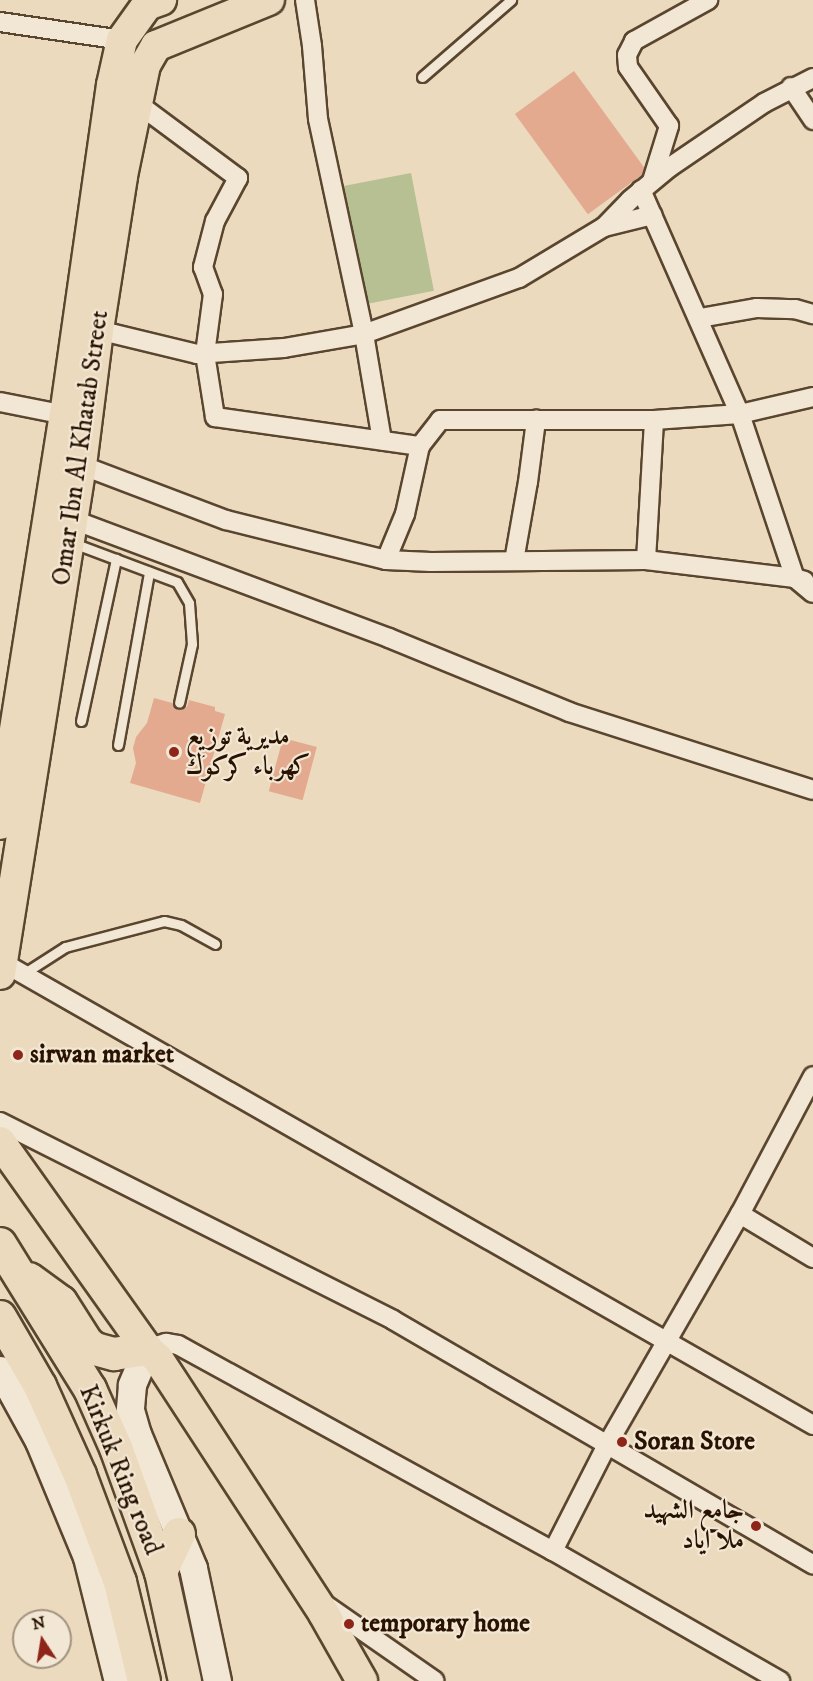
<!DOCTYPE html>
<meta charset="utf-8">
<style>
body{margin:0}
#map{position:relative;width:813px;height:1681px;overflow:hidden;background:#ebdabd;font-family:"IM FELL DW Pica",Amiri,serif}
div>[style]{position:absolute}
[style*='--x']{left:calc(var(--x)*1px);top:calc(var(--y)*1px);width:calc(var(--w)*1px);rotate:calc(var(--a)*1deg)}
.green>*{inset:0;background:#b6c092;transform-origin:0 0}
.building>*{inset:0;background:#e4aa8f;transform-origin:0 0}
.roads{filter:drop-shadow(2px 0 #5a452f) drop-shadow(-2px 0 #5a452f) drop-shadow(0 2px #5a452f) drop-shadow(0 -2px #5a452f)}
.service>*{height:9px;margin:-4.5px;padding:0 4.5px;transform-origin:4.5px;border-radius:4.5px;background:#f2e7d4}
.minor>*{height:18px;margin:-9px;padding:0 9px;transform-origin:9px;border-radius:9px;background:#f2e7d4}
.secondary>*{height:27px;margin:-13.5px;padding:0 13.5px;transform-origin:13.5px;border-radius:13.5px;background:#f2e7d4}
.primary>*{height:30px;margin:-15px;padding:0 15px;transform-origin:15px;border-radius:15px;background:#ebdabd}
.trunk>*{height:32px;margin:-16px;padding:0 16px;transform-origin:16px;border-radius:16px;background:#ebdabd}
.dots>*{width:16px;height:16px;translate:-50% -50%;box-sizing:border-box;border:3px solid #f2e7d4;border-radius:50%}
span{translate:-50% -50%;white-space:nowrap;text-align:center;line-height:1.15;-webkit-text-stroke:4.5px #f2e7d4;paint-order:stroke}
.street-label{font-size:26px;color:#291300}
.poi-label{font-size:26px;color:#291300;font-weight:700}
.left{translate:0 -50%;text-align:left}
.right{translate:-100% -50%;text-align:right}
.north{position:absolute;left:12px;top:1609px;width:60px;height:60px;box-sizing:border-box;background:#f2e7d4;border:2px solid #a2927f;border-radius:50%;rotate:348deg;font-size:16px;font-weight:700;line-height:24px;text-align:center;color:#291300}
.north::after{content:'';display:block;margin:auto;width:21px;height:27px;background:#8f2418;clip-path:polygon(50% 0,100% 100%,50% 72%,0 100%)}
</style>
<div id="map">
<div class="green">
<i style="left:411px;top:173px;width:120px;height:70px;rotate:79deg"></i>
</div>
<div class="building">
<i style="left:574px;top:71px;width:124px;height:73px;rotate:54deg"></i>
<i style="clip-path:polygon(154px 698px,187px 707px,189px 700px,215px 707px,215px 711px,225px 714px,200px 803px,130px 783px,136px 763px,133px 748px,136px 737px,147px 723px)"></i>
<i style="left:283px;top:738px;width:35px;height:55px;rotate:15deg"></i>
</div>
<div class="roads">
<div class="service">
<i style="--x:422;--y:77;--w:118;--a:-40.9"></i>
<i style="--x:73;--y:543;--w:111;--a:20.6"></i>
<i style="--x:177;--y:582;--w:24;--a:60"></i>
<i style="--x:189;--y:603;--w:41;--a:85.8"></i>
<i style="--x:192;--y:644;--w:60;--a:102.4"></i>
<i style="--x:81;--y:721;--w:166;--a:-77.8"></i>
<i style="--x:118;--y:745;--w:176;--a:-79.8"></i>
<i style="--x:23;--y:974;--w:50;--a:-32.7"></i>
<i style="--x:65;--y:947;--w:102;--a:-14.7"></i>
<i style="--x:164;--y:921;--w:17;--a:13"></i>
<i style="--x:181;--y:925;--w:39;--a:29"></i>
</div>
<div class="minor">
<i style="--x:305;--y:0;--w:47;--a:81.3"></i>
<i style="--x:312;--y:46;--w:73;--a:85.3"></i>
<i style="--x:318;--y:119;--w:220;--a:77.9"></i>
<i style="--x:364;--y:334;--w:108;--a:80.4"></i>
<i style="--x:0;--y:22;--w:123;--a:8.4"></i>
<i style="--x:791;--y:87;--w:40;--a:56"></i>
<i style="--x:137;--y:103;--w:126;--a:36.6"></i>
<i style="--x:238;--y:178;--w:49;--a:118.1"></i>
<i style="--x:215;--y:221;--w:48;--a:104.6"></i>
<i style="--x:203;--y:267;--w:29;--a:70"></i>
<i style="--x:213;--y:294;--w:61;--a:97.6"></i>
<i style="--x:205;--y:354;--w:64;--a:81"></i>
<i style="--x:215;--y:417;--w:207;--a:8.1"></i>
<i style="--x:652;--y:181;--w:58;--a:-72.8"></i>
<i style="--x:669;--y:126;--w:72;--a:-124.8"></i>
<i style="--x:628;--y:67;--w:12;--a:-95"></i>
<i style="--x:627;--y:55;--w:16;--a:-63"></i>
<i style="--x:634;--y:41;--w:85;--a:-29"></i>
<i style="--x:641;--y:190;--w:245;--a:66.2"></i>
<i style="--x:740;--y:414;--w:173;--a:71.5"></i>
<i style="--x:795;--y:578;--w:10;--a:17"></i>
<i style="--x:604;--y:227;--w:50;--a:-13.8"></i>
<i style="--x:700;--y:318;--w:58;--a:-10"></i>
<i style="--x:757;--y:308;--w:38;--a:2"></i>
<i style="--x:795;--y:309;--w:19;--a:16"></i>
<i style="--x:98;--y:330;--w:102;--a:13.6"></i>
<i style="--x:197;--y:354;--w:87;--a:-3.9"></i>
<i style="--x:284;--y:348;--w:81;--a:-9.9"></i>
<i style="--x:364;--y:334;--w:165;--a:-19.9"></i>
<i style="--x:519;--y:278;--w:99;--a:-31"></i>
<i style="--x:604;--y:227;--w:37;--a:-46"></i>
<i style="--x:630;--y:200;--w:52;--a:-39.5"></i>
<i style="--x:670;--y:167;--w:114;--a:-34.2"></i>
<i style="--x:764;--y:103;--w:55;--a:-27"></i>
<i style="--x:0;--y:402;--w:66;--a:11.3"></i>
<i style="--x:81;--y:465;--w:155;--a:20.8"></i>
<i style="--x:226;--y:520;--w:165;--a:14"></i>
<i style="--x:386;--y:560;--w:45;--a:2.5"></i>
<i style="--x:431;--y:562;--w:215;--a:-0.5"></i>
<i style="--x:646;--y:560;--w:150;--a:6.9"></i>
<i style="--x:795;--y:578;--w:23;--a:40"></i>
<i style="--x:71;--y:519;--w:340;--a:20.5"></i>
<i style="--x:389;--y:638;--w:195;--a:22.3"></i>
<i style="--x:569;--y:712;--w:256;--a:17.7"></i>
<i style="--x:386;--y:560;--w:50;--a:-67.6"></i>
<i style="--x:405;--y:514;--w:70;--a:-77.6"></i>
<i style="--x:420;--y:446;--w:33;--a:-52"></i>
<i style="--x:440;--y:420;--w:214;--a:0"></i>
<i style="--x:654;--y:420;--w:86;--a:-4"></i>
<i style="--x:740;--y:414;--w:75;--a:-13.1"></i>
<i style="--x:646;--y:560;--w:140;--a:-86.7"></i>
<i style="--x:514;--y:561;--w:80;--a:-80"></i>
<i style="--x:528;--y:482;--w:63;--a:-82.6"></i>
<i style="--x:2;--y:962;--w:934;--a:29.72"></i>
<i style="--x:0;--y:1122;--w:440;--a:26.7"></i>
<i style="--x:393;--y:1320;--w:486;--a:30.2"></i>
<i style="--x:740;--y:1214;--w:85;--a:31.1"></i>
<i style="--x:147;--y:1349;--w:20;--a:-18"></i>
<i style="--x:166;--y:1343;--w:12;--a:9"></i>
<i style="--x:178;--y:1345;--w:428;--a:28.8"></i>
<i style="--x:553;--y:1551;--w:262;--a:29.8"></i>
<i style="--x:553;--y:1551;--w:119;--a:-63"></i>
<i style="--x:607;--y:1445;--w:267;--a:-60.1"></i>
<i style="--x:740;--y:1214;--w:156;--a:-62.1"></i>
<i style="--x:323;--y:1603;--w:136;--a:34.9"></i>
</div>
<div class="secondary">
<i style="--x:147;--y:1349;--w:39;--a:113"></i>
<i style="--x:132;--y:1385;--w:25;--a:95"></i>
<i style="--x:130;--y:1410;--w:25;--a:74"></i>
<i style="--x:137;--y:1434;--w:145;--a:67.3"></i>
<i style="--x:193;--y:1568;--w:116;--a:78"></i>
<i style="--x:0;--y:1370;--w:81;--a:61.2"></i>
<i style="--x:39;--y:1441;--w:126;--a:67.5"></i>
<i style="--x:87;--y:1557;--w:128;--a:76"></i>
</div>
<div class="primary">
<i style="--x:0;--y:824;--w:414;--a:-81"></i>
<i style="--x:65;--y:415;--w:333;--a:-81.9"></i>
<i style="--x:112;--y:85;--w:46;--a:-77.5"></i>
<i style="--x:122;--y:40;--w:43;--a:-54.5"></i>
<i style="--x:147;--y:5;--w:15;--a:-20"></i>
<i style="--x:0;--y:974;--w:515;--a:-80.96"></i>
<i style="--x:81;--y:465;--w:136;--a:-82.8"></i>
<i style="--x:98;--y:330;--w:156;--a:-81.1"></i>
<i style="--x:122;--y:176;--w:113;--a:-78.3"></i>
<i style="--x:145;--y:65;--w:22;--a:-60"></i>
<i style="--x:156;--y:46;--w:122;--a:-22.2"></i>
<i style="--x:0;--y:1142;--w:254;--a:54.6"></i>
<i style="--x:147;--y:1349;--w:15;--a:42"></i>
<i style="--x:158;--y:1359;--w:304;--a:56.9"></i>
<i style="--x:324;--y:1614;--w:77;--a:60.4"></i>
</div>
<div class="trunk">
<i style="--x:0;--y:1244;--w:171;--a:58.2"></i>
<i style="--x:90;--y:1389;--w:64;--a:66.2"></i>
<i style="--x:116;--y:1448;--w:132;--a:70.1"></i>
<i style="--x:161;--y:1572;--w:112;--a:77.6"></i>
<i style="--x:29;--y:1279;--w:39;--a:36"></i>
<i style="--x:61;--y:1302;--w:49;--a:57.6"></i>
<i style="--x:87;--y:1343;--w:10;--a:37"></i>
<i style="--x:95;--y:1349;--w:20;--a:15"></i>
<i style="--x:114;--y:1354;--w:33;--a:-9"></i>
<i style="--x:0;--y:1317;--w:80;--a:59.9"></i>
<i style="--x:40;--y:1386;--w:98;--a:65.8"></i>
<i style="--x:80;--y:1475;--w:114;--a:69.5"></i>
<i style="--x:120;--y:1582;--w:102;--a:76.4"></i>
<i style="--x:161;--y:1572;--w:42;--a:-64.7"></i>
</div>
</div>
<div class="dots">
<i style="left:174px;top:752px;background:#8f2418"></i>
<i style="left:18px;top:1055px;background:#8f2418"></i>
<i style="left:622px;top:1442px;background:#8f2418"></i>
<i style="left:756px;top:1526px;background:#8f2418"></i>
<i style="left:349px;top:1624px;background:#8f2418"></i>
</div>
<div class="street-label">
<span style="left:81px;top:448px;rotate:-82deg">Omar Ibn Al Khatab Street</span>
<span style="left:120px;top:1470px;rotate:68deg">Kirkuk Ring road</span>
</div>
<div class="poi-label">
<span class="left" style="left:186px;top:752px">مديرية توزيع<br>كهرباء كركوك</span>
<span class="left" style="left:30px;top:1055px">sirwan market</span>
<span class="left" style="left:634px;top:1442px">Soran Store</span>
<span class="right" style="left:744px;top:1526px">جامع الشهيد<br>ملا اياد</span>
<span class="left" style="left:361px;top:1624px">temporary home</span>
</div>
<div class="north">N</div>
</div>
